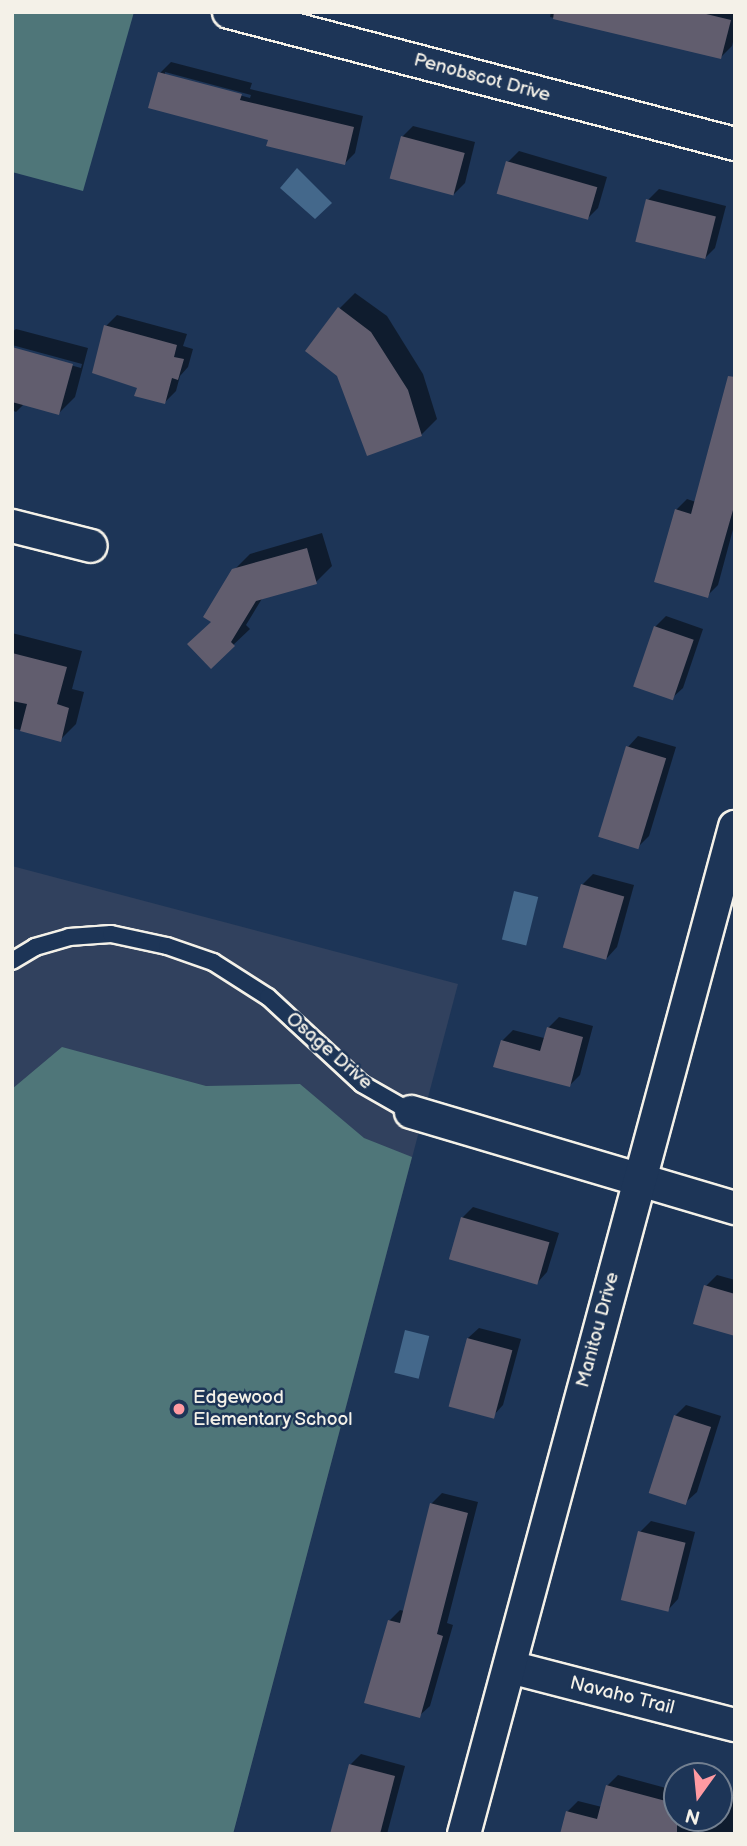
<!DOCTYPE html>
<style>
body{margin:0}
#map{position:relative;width:747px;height:1846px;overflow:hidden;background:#1d3557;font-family:"Balsamiq Sans",sans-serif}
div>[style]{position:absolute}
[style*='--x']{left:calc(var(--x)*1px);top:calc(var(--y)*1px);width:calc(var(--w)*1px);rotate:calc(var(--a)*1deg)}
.built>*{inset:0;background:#31415e}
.green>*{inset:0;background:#4f7679}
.water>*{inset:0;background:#44688b;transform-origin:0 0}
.shadow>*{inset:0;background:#0007}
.building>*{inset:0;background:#615d6e;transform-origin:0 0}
.roads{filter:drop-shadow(2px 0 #f4f1e8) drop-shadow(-2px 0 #f4f1e8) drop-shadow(0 2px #f4f1e8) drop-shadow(0 -2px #f4f1e8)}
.lane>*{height:16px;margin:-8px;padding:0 8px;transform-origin:8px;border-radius:8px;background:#1d3557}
.street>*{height:32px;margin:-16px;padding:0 16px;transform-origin:16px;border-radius:16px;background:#1d3557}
.dots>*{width:19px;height:19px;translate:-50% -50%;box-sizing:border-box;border:4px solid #1d3557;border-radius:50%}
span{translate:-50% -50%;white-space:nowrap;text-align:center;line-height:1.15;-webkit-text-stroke:5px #1d3557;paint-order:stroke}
.street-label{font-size:19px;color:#f4f1e8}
.poi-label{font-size:19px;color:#f4f1e8}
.left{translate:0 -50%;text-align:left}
.frame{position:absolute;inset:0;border:14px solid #f4f1e8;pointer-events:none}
.north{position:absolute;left:663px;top:1762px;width:70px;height:70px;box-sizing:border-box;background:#1d3557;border:2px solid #738091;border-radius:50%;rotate:195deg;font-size:19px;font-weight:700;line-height:28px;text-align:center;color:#f4f1e8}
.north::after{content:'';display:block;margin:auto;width:24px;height:32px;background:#ff9aa2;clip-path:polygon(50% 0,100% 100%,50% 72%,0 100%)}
</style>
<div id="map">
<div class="built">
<i style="clip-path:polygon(12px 866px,458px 984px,233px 1834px,12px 1834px)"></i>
</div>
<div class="green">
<i style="clip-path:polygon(12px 12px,134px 12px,83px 191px,12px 172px)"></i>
<i style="clip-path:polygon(62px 1047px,206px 1086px,300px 1084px,364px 1138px,412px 1157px,233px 1834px,12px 1834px,12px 1089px)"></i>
</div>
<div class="water">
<i style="clip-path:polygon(297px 168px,332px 203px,315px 219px,280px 188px)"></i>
<i style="left:514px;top:891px;width:25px;height:50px;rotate:14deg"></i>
<i style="left:405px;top:1330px;width:25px;height:44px;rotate:14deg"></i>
</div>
<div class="shadow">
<i style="clip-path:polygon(551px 12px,735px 12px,735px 34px,732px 46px,721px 57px,550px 17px)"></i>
<i style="clip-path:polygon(evenodd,171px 62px,252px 83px,250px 89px,363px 116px,355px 153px,344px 164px,270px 139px,160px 73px,171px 62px,165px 72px,251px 95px,250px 98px,165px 75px,165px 72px)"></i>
<i style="clip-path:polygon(413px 126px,475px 142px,465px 183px,454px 194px,402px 137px)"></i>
<i style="clip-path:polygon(519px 151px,607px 177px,598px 208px,587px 219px,508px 162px)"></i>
<i style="clip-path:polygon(659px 189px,726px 206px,715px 248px,704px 259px,648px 200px)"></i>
<i style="clip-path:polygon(355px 293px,387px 316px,423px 374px,437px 419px,421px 435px,339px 309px)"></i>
<i style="clip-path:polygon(117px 315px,187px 334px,183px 346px,193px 349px,188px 367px,180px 376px,176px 391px,165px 402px,139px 387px,106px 326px)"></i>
<i style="clip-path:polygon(16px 329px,88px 348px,75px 397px,59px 413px,24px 404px,16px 412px,12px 410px,12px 349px,81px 368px,82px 364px,12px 345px,12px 332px)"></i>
<i style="clip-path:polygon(735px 386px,735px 522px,718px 585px,707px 596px,676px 510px,687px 499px,696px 502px)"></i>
<i style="clip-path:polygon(322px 533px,332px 566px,316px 582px,263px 597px,246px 625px,250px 629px,211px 666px,213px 621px,233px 571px,250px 554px)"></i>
<i style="clip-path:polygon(666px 616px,703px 629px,683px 688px,672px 698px,655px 627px)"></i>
<i style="clip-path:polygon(12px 633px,82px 651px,72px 689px,84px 692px,76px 724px,60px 740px,12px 728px)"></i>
<i style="clip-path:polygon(638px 736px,676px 747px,649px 836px,638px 847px,628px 747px)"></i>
<i style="clip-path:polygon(593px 874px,634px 885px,617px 947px,607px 958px,582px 885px)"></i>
<i style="clip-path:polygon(559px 1017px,593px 1026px,580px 1075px,569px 1086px,502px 1041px,513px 1030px,544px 1038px,548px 1028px)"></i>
<i style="clip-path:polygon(473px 1207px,559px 1233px,547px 1272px,537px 1283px,462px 1218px)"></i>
<i style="clip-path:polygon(717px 1275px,735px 1280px,735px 1334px,706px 1286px)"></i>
<i style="clip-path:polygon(479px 1328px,521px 1339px,503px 1405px,493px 1416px,468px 1338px)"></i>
<i style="clip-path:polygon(686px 1405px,721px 1416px,697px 1492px,686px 1502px,675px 1416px)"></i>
<i style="clip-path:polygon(442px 1493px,478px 1502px,447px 1623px,453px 1625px,430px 1706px,419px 1716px,389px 1621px,400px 1610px,404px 1611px,431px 1504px)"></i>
<i style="clip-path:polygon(651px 1521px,695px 1532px,678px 1599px,668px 1610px,640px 1532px)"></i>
<i style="clip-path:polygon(361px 1754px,405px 1766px,387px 1834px,332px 1834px,350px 1765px)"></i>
<i style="clip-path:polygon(618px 1775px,677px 1791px,677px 1818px,719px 1818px,719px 1796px,735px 1800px,735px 1834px,636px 1834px,567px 1812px,578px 1801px,602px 1807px,607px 1786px)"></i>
</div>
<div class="building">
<i style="clip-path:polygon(554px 12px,698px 12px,731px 20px,721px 59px,553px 19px)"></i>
<i style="clip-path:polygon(158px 72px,242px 94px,240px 100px,354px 127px,345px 165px,266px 146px,268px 140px,148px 108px)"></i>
<i style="left:401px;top:136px;width:66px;height:44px;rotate:15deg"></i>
<i style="left:506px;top:161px;width:95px;height:34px;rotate:16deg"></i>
<i style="left:646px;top:199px;width:72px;height:44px;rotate:14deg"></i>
<i style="clip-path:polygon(338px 307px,371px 332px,408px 390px,422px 436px,367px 456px,337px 376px,305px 351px)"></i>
<i style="clip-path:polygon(104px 325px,177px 345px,174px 357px,184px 359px,178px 380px,172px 378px,165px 404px,134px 396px,137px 388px,92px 373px)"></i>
<i style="clip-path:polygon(12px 347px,73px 364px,59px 415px,12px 402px)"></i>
<i style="clip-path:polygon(728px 376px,735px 377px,735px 503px,708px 598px,654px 582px,675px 509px,691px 514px)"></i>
<i style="clip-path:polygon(307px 548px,317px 584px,256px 601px,231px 642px,235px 646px,211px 669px,187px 644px,211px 622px,203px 617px,232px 569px)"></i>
<i style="left:654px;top:626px;width:42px;height:64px;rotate:19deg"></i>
<i style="clip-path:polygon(12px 653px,67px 667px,57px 704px,69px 708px,61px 742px,20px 731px,27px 704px,12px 701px)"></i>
<i style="left:626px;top:746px;width:42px;height:95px;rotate:17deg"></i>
<i style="left:581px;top:884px;width:45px;height:66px;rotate:16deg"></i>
<i style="clip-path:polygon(547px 1027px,583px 1037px,570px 1087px,493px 1067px,501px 1040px,540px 1051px)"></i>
<i style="left:461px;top:1217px;width:92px;height:44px;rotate:16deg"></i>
<i style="clip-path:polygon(704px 1285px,735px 1294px,735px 1336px,693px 1324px)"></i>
<i style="left:467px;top:1338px;width:47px;height:71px;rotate:15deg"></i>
<i style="left:674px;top:1415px;width:39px;height:82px;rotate:18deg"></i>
<i style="clip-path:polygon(430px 1503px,468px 1513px,437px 1634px,443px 1636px,420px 1718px,364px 1703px,388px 1620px,400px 1623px)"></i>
<i style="left:638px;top:1531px;width:49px;height:71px;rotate:14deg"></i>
<i style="clip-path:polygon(349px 1764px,395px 1776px,380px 1834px,330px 1834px)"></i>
<i style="clip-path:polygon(606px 1785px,677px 1804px,677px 1834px,560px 1834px,566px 1811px,597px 1819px)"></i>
</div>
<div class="roads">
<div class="lane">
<i style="--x:12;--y:961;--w:27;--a:-31"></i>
<i style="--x:35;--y:947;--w:35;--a:-16"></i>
<i style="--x:69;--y:937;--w:42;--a:-4.1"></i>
<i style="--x:111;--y:934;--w:57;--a:12.1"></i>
<i style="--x:167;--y:946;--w:49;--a:19.2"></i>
<i style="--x:213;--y:962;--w:65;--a:32.5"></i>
<i style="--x:268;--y:997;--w:128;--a:42.8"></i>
<i style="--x:362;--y:1084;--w:56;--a:29.7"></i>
</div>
<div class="street">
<i style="--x:229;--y:12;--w:523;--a:14.62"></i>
<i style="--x:12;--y:526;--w:81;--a:14.2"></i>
<i style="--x:411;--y:1112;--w:338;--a:16.5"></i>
<i style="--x:510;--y:1667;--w:232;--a:14.5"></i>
<i style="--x:464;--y:1834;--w:1043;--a:-74.94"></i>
</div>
</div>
<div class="dots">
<i style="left:179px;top:1409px;background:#ff9aa2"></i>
</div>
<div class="street-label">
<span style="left:482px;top:78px;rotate:15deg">Penobscot Drive</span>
<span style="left:329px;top:1051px;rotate:41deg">Osage Drive</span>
<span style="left:598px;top:1330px;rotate:-75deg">Manitou Drive</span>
<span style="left:622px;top:1696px;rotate:14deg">Navaho Trail</span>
</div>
<div class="poi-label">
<span class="left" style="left:193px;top:1409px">Edgewood<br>Elementary School</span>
</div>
<div class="frame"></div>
<div class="north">N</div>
</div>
